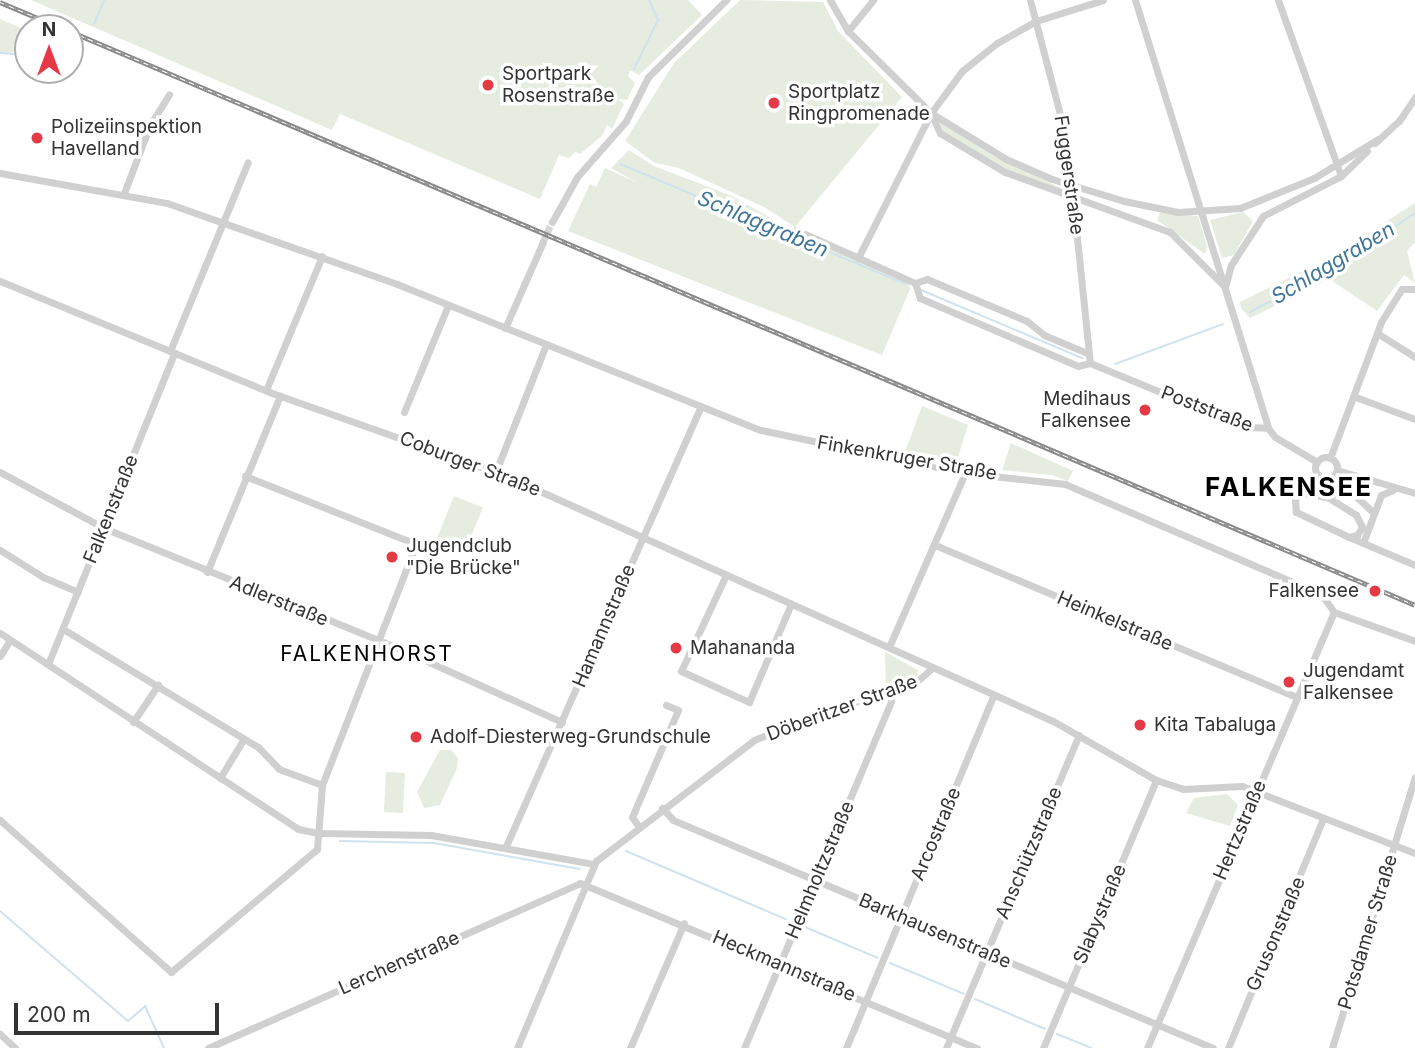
<!DOCTYPE html>
<meta charset="utf-8">
<style>
body{margin:0}
#map{position:relative;width:1415px;height:1048px;overflow:hidden;background:#fff;font-family:Inter,sans-serif}
div>[style]{position:absolute}
[style*='--x']{left:calc(var(--x)*1px);top:calc(var(--y)*1px);width:calc(var(--w)*1px);rotate:calc(var(--a)*1deg)}
.green>*{inset:0;background:#e6ecdf;transform-origin:0 0}
.stream>*{height:2px;margin:-1px;padding:0 1px;transform-origin:1px;border-radius:1px;background:#cfe2ee}
.minor-tunnel>*{height:7px;margin-top:-3.5px;transform-origin:0;background:repeating-linear-gradient(90deg,#d6d6d6 0 7px,transparent 0 10.5px)}
.minor>*{height:7px;margin:-3.5px;padding:0 3.5px;transform-origin:3.5px;border-radius:3.5px;background:#d0d0d0}
.minor>.ring{margin:-3.5px;padding:0;box-sizing:content-box;background:none;border:7px solid #d0d0d0;border-radius:50%}
.rail>*{height:4.5px;margin-top:-2.25px;transform-origin:0;background:repeating-linear-gradient(90deg,#fff 0 5px,#888 0 10px);box-sizing:border-box;border-block:2px solid #888}
.dots>*{width:19px;height:19px;translate:-50% -50%;box-sizing:border-box;border:4px solid #fff;border-radius:50%}
span{translate:-50% -50%;white-space:nowrap;text-align:center;line-height:1.15;-webkit-text-stroke:7px #fff;paint-order:stroke}
.poi-label{font-size:19px;color:#333}
.left{translate:0 -50%;text-align:left}
.right{translate:-100% -50%;text-align:right}
.street-label{font-size:19px;color:#333}
.water-label{font-size:21px;color:#3f7597;font-style:italic}
.neighbourhood-label{font-size:21px;color:#000;letter-spacing:2px}
.district-label{font-size:26px;color:#000;font-weight:700;letter-spacing:2px}
.north{position:absolute;left:14px;top:14px;width:70px;height:70px;box-sizing:border-box;background:#fff;border:2px solid #adadad;border-radius:50%;rotate:0deg;font-size:19px;font-weight:700;line-height:28px;text-align:center;color:#333}
.north::after{content:'';display:block;margin:auto;width:24px;height:32px;background:#e63946;clip-path:polygon(50% 0,100% 100%,50% 72%,0 100%)}
.scale{position:absolute;left:14px;top:1003px;width:205px;height:32px;box-sizing:border-box;border:4px solid #333;border-top:0;padding-left:9px;font-size:21px;line-height:24px;white-space:nowrap;color:#333;-webkit-text-stroke:5px #fff;paint-order:stroke}
</style>
<div id="map">
<div class="green">
<i style="clip-path:polygon(31px 0,688px 0,702px 15px,639px 75px,630px 70px,628px 76px,635px 83px,627px 100px,618px 99px,624px 104px,612px 129px,607px 125px,602px 136px,580px 154px,575px 152px,569px 158px,559px 155px,540px 199px,340px 114px,332px 130px)"></i>
<i style="clip-path:polygon(740px 0,823px 2px,838px 31px,902px 97px,795px 227px,764px 207px,679px 168px,655px 163px,625px 141px,674px 63px)"></i>
<i style="clip-path:polygon(0 19px,28px 31px,28px 50px,0 54px)"></i>
<i style="clip-path:polygon(939px 121px,992px 155px,1071px 193px,1018px 175px,987px 159px,944px 132px)"></i>
<i style="clip-path:polygon(629px 150px,654px 166px,732px 196px,796px 232px,909px 282px,910px 289px,882px 355px,568px 231px,590px 184px,596px 187px,605px 168px,638px 183px,611px 168px)"></i>
<i style="clip-path:polygon(1415px 203px,1415px 242px,1407px 251px,1415px 283px,1404px 275px,1377px 311px,1329px 279px,1250px 318px,1241px 308px,1240px 302px,1328px 259px)"></i>
<i style="clip-path:polygon(1243px 212px,1253px 221px,1234px 255px,1222px 258px,1210px 220px)"></i>
<i style="clip-path:polygon(1160px 213px,1198px 216px,1207px 246px,1205px 254px,1157px 220px)"></i>
<i style="clip-path:polygon(922px 406px,968px 425px,956px 463px,905px 452px)"></i>
<i style="clip-path:polygon(1011px 443px,1073px 471px,1068px 481px,1052px 475px,1002px 470px)"></i>
<i style="left:454px;top:496px;width:31px;height:48px;rotate:22deg"></i>
<i style="clip-path:polygon(885px 652px,918px 670px,915px 681px,886px 689px)"></i>
<i style="clip-path:polygon(440px 750px,451px 750px,458px 758px,457px 768px,440px 805px,424px 808px,417px 792px)"></i>
<i style="left:386px;top:772px;width:19px;height:40px;rotate:3deg"></i>
<i style="clip-path:polygon(1227px 794px,1238px 805px,1230px 826px,1186px 813px,1194px 798px)"></i>
</div>
<div class="stream">
<i style="--x:94;--y:24;--w:26;--a:-67"></i>
<i style="--x:0;--y:53;--w:28;--a:4"></i>
<i style="--x:70;--y:56;--w:13;--a:-18"></i>
<i style="--x:634;--y:69;--w:55;--a:-63.9"></i>
<i style="--x:658;--y:20;--w:22;--a:-114"></i>
<i style="--x:620;--y:164;--w:310;--a:22.8"></i>
<i style="--x:921;--y:290;--w:175;--a:22.9"></i>
<i style="--x:1250;--y:312;--w:88;--a:-27.7"></i>
<i style="--x:1328;--y:271;--w:105;--a:-33.7"></i>
<i style="--x:1115;--y:364;--w:115;--a:-20.3"></i>
<i style="--x:340;--y:841;--w:94;--a:1.2"></i>
<i style="--x:434;--y:843;--w:148;--a:10.1"></i>
<i style="--x:626;--y:851;--w:178;--a:23.1"></i>
<i style="--x:0;--y:911;--w:169;--a:40.7"></i>
<i style="--x:128;--y:1021;--w:23;--a:-41"></i>
<i style="--x:145;--y:1006;--w:46;--a:65.7"></i>
<i style="--x:805;--y:927;--w:79;--a:23"></i>
<i style="--x:890;--y:963;--w:80;--a:22.7"></i>
<i style="--x:975;--y:999;--w:76;--a:23.2"></i>
<i style="--x:1057;--y:1034;--w:37;--a:22"></i>
</div>
<div class="minor-tunnel">
<i style="--x:543;--y:242;--w:22;--a:-66"></i>
</div>
<div class="minor">
<i style="--x:830;--y:0;--w:36;--a:60"></i>
<i style="--x:848;--y:31;--w:117;--a:44.7"></i>
<i style="--x:931;--y:113;--w:88;--a:31.5"></i>
<i style="--x:1006;--y:159;--w:50;--a:23.5"></i>
<i style="--x:1052;--y:179;--w:75;--a:17"></i>
<i style="--x:1124;--y:201;--w:55;--a:11.5"></i>
<i style="--x:1178;--y:212;--w:62;--a:-3.7"></i>
<i style="--x:1240;--y:208;--w:80;--a:-22.1"></i>
<i style="--x:1314;--y:178;--w:75;--a:-31.4"></i>
<i style="--x:1030;--y:0;--w:146;--a:75.3"></i>
<i style="--x:1067;--y:141;--w:223;--a:84.1"></i>
<i style="--x:1135;--y:0;--w:448;--a:72.7"></i>
<i style="--x:1268;--y:428;--w:11;--a:52"></i>
<i style="--x:1275;--y:437;--w:49;--a:30.8"></i>
<i style="--x:1278;--y:0;--w:187;--a:70.3"></i>
<i style="--x:848;--y:31;--w:40;--a:-51"></i>
<i style="--x:931;--y:113;--w:22;--a:66"></i>
<i style="--x:940;--y:133;--w:76;--a:31"></i>
<i style="--x:1005;--y:172;--w:176;--a:20"></i>
<i style="--x:1170;--y:232;--w:74;--a:45"></i>
<i style="--x:1375;--y:143;--w:33;--a:-43"></i>
<i style="--x:1399;--y:121;--w:29;--a:-56"></i>
<i style="--x:0;--y:173;--w:170;--a:10.2"></i>
<i style="--x:167;--y:203;--w:244;--a:19.4"></i>
<i style="--x:397;--y:284;--w:392;--a:21.9"></i>
<i style="--x:761;--y:430;--w:208;--a:11.9"></i>
<i style="--x:965;--y:473;--w:101;--a:6.3"></i>
<i style="--x:1065;--y:484;--w:279;--a:23.3"></i>
<i style="--x:1321;--y:594;--w:22;--a:54"></i>
<i style="--x:124;--y:193;--w:73;--a:-69.1"></i>
<i style="--x:150;--y:125;--w:36;--a:-58"></i>
<i style="--x:552;--y:222;--w:51;--a:-60.9"></i>
<i style="--x:577;--y:177;--w:74;--a:-48.8"></i>
<i style="--x:626;--y:121;--w:49;--a:-63.4"></i>
<i style="--x:648;--y:77;--w:110;--a:-44.6"></i>
<i style="--x:796;--y:230;--w:130;--a:24"></i>
<i style="--x:858;--y:258;--w:162;--a:-63.3"></i>
<i style="--x:931;--y:113;--w:52;--a:-53.6"></i>
<i style="--x:962;--y:71;--w:45;--a:-38.7"></i>
<i style="--x:997;--y:43;--w:45;--a:-29.4"></i>
<i style="--x:1036;--y:21;--w:70;--a:-17.4"></i>
<i style="--x:0;--y:281;--w:294;--a:22.4"></i>
<i style="--x:272;--y:393;--w:246;--a:19.5"></i>
<i style="--x:504;--y:475;--w:602;--a:24.14"></i>
<i style="--x:1053;--y:721;--w:119;--a:29.8"></i>
<i style="--x:1156;--y:780;--w:28;--a:18"></i>
<i style="--x:1183;--y:789;--w:59;--a:-2.9"></i>
<i style="--x:1242;--y:786;--w:186;--a:21.2"></i>
<i style="--x:915;--y:283;--w:16;--a:72"></i>
<i style="--x:920;--y:298;--w:172;--a:23.3"></i>
<i style="--x:1078;--y:366;--w:12;--a:-14"></i>
<i style="--x:1090;--y:363;--w:168;--a:22.4"></i>
<i style="--x:1245;--y:427;--w:23;--a:2"></i>
<i style="--x:915;--y:283;--w:13;--a:-18"></i>
<i style="--x:927;--y:279;--w:108;--a:22.8"></i>
<i style="--x:1027;--y:321;--w:22;--a:39"></i>
<i style="--x:1044;--y:335;--w:47;--a:22.7"></i>
<i style="--x:1225;--y:287;--w:23;--a:-75"></i>
<i style="--x:1231;--y:265;--w:59;--a:-56.9"></i>
<i style="--x:1263;--y:216;--w:88;--a:-27.1"></i>
<i style="--x:1341;--y:176;--w:36;--a:-44"></i>
<i style="--x:505;--y:328;--w:94;--a:-66.2"></i>
<i style="--x:1377;--y:333;--w:45;--a:32.3"></i>
<i style="--x:170;--y:351;--w:204;--a:-67.6"></i>
<i style="--x:266;--y:390;--w:145;--a:-67.3"></i>
<i style="--x:1353;--y:396;--w:66;--a:20.4"></i>
<i style="--x:404;--y:412;--w:116;--a:-67.6"></i>
<i class="ring" style="left:1315px;top:457px;width:15px;height:15px"></i>
<i style="--x:1330;--y:458;--w:145;--a:-69.4"></i>
<i style="--x:1381;--y:322;--w:39;--a:-58"></i>
<i style="--x:1402;--y:289;--w:13;--a:0"></i>
<i style="--x:1337;--y:470;--w:81;--a:16.4"></i>
<i style="--x:496;--y:471;--w:136;--a:-68.4"></i>
<i style="--x:0;--y:472;--w:118;--a:28.3"></i>
<i style="--x:104;--y:528;--w:318;--a:22.2"></i>
<i style="--x:398;--y:648;--w:180;--a:24.3"></i>
<i style="--x:1345;--y:477;--w:11;--a:80"></i>
<i style="--x:1347;--y:488;--w:37;--a:43"></i>
<i style="--x:1326;--y:479;--w:25;--a:67"></i>
<i style="--x:1299;--y:492;--w:31;--a:11"></i>
<i style="--x:1329;--y:498;--w:32;--a:32"></i>
<i style="--x:1356;--y:515;--w:13;--a:63"></i>
<i style="--x:1362;--y:527;--w:9;--a:122"></i>
<i style="--x:1357;--y:535;--w:8;--a:166"></i>
<i style="--x:1349;--y:537;--w:59;--a:-154.7"></i>
<i style="--x:1296;--y:512;--w:12;--a:-95"></i>
<i style="--x:1295;--y:500;--w:9;--a:-63"></i>
<i style="--x:1299;--y:492;--w:12;--a:-59"></i>
<i style="--x:1305;--y:482;--w:15;--a:-28"></i>
<i style="--x:1349;--y:537;--w:72;--a:23"></i>
<i style="--x:1363;--y:543;--w:51;--a:-69.4"></i>
<i style="--x:1381;--y:495;--w:13;--a:-23"></i>
<i style="--x:935;--y:545;--w:392;--a:22.8"></i>
<i style="--x:0;--y:550;--w:51;--a:32.1"></i>
<i style="--x:43;--y:577;--w:38;--a:23"></i>
<i style="--x:207;--y:572;--w:191;--a:-67.5"></i>
<i style="--x:726;--y:575;--w:106;--a:115.1"></i>
<i style="--x:681;--y:671;--w:75;--a:24.5"></i>
<i style="--x:749;--y:702;--w:107;--a:-66.8"></i>
<i style="--x:1334;--y:612;--w:86;--a:19.7"></i>
<i style="--x:63;--y:629;--w:228;--a:31.2"></i>
<i style="--x:258;--y:747;--w:30;--a:46"></i>
<i style="--x:279;--y:769;--w:46;--a:20.4"></i>
<i style="--x:0;--y:633;--w:357;--a:33.3"></i>
<i style="--x:298;--y:829;--w:20;--a:11"></i>
<i style="--x:318;--y:833;--w:113;--a:1"></i>
<i style="--x:431;--y:835;--w:166;--a:10.1"></i>
<i style="--x:889;--y:647;--w:190;--a:-66.4"></i>
<i style="--x:0;--y:656;--w:19;--a:-58"></i>
<i style="--x:48;--y:664;--w:336;--a:-67.9"></i>
<i style="--x:133;--y:722;--w:45;--a:-56"></i>
<i style="--x:220;--y:778;--w:44;--a:-58.8"></i>
<i style="--x:662;--y:808;--w:16;--a:47"></i>
<i style="--x:673;--y:820;--w:586;--a:22.89"></i>
<i style="--x:0;--y:820;--w:229;--a:41.6"></i>
<i style="--x:171;--y:972;--w:191;--a:-40.1"></i>
<i style="--x:317;--y:849;--w:64;--a:-85.5"></i>
<i style="--x:322;--y:785;--w:259;--a:-68.7"></i>
<i style="--x:416;--y:544;--w:184;--a:-158.3"></i>
<i style="--x:639;--y:827;--w:12;--a:-125"></i>
<i style="--x:632;--y:817;--w:116;--a:-66.7"></i>
<i style="--x:678;--y:710;--w:13;--a:-157"></i>
<i style="--x:506;--y:846;--w:481;--a:-66.1"></i>
<i style="--x:0;--y:1034;--w:21;--a:43"></i>
<i style="--x:208;--y:1048;--w:407;--a:-23.9"></i>
<i style="--x:580;--y:883;--w:430;--a:22.6"></i>
<i style="--x:517;--y:1048;--w:203;--a:-67.1"></i>
<i style="--x:596;--y:861;--w:199;--a:-37.4"></i>
<i style="--x:754;--y:740;--w:85;--a:-22.1"></i>
<i style="--x:833;--y:708;--w:82;--a:-15.6"></i>
<i style="--x:912;--y:686;--w:25;--a:-42"></i>
<i style="--x:630;--y:1048;--w:136;--a:-66.6"></i>
<i style="--x:744;--y:1048;--w:377;--a:-67"></i>
<i style="--x:891;--y:701;--w:10;--a:-96"></i>
<i style="--x:846;--y:1048;--w:381;--a:-67.3"></i>
<i style="--x:946;--y:1048;--w:340;--a:-67"></i>
<i style="--x:1043;--y:1048;--w:291;--a:-67.1"></i>
<i style="--x:1147;--y:1048;--w:474;--a:-66.8"></i>
<i style="--x:1228;--y:1048;--w:248;--a:-67.5"></i>
<i style="--x:1332;--y:1048;--w:283;--a:-73"></i>
</div>
<div class="rail">
<i style="--x:0;--y:2;--w:67;--a:22.8"></i>
<i style="--x:70;--y:31;--w:1462;--a:23.11"></i>
</div>
<div class="dots">
<i style="left:488px;top:85px;background:#e63946"></i>
<i style="left:774px;top:103px;background:#e63946"></i>
<i style="left:37px;top:138px;background:#e63946"></i>
<i style="left:1145px;top:410px;background:#e63946"></i>
<i style="left:392px;top:557px;background:#e63946"></i>
<i style="left:1375px;top:591px;background:#e63946"></i>
<i style="left:676px;top:648px;background:#e63946"></i>
<i style="left:1289px;top:682px;background:#e63946"></i>
<i style="left:1140px;top:725px;background:#e63946"></i>
<i style="left:416px;top:737px;background:#e63946"></i>
</div>
<div class="poi-label">
<span class="left" style="left:502px;top:85px">Sportpark<br>Rosenstraße</span>
<span class="left" style="left:788px;top:103px">Sportplatz<br>Ringpromenade</span>
<span class="left" style="left:51px;top:138px">Polizeiinspektion<br>Havelland</span>
<span class="right" style="left:1131px;top:410px">Medihaus<br>Falkensee</span>
<span class="left" style="left:406px;top:557px">Jugendclub<br>"Die Brücke"</span>
<span class="right" style="left:1359px;top:591px">Falkensee</span>
<span class="left" style="left:690px;top:648px">Mahananda</span>
<span class="left" style="left:1303px;top:682px">Jugendamt<br>Falkensee</span>
<span class="left" style="left:1154px;top:725px">Kita Tabaluga</span>
<span class="left" style="left:430px;top:737px">Adolf-Diesterweg-Grundschule</span>
</div>
<div class="street-label">
<span style="left:1069px;top:175px;rotate:82deg">Fuggerstraße</span>
<span style="left:1207px;top:409px;rotate:21deg">Poststraße</span>
<span style="left:907px;top:458px;rotate:10deg">Finkenkruger Straße</span>
<span style="left:470px;top:464px;rotate:21deg">Coburger Straße</span>
<span style="left:111px;top:509px;rotate:-68deg">Falkenstraße</span>
<span style="left:279px;top:601px;rotate:22deg">Adlerstraße</span>
<span style="left:1115px;top:621px;rotate:23deg">Heinkelstraße</span>
<span style="left:604px;top:626px;rotate:-67deg">Hamannstraße</span>
<span style="left:842px;top:708px;rotate:-20deg">Döberitzer Straße</span>
<span style="left:1240px;top:830px;rotate:-67deg">Hertzstraße</span>
<span style="left:936px;top:834px;rotate:-67deg">Arcostraße</span>
<span style="left:1029px;top:853px;rotate:-67deg">Anschützstraße</span>
<span style="left:820px;top:870px;rotate:-67deg">Helmholtzstraße</span>
<span style="left:1100px;top:914px;rotate:-67deg">Slabystraße</span>
<span style="left:935px;top:931px;rotate:23deg">Barkhausenstraße</span>
<span style="left:1368px;top:932px;rotate:-73deg">Potsdamer Straße</span>
<span style="left:1276px;top:934px;rotate:-67deg">Grusonstraße</span>
<span style="left:399px;top:963px;rotate:-24deg">Lerchenstraße</span>
<span style="left:784px;top:966px;rotate:23deg">Heckmannstraße</span>
</div>
<div class="water-label">
<span style="left:763px;top:224px;rotate:23deg">Schlaggraben</span>
<span style="left:1333px;top:263px;rotate:-31deg">Schlaggraben</span>
</div>
<div class="neighbourhood-label">
<span style="left:367px;top:654px">FALKENHORST</span>
</div>
<div class="district-label">
<span style="left:1289px;top:487px">FALKENSEE</span>
</div>
<div class="north">N</div>
<div class="scale">200 m</div>
</div>
